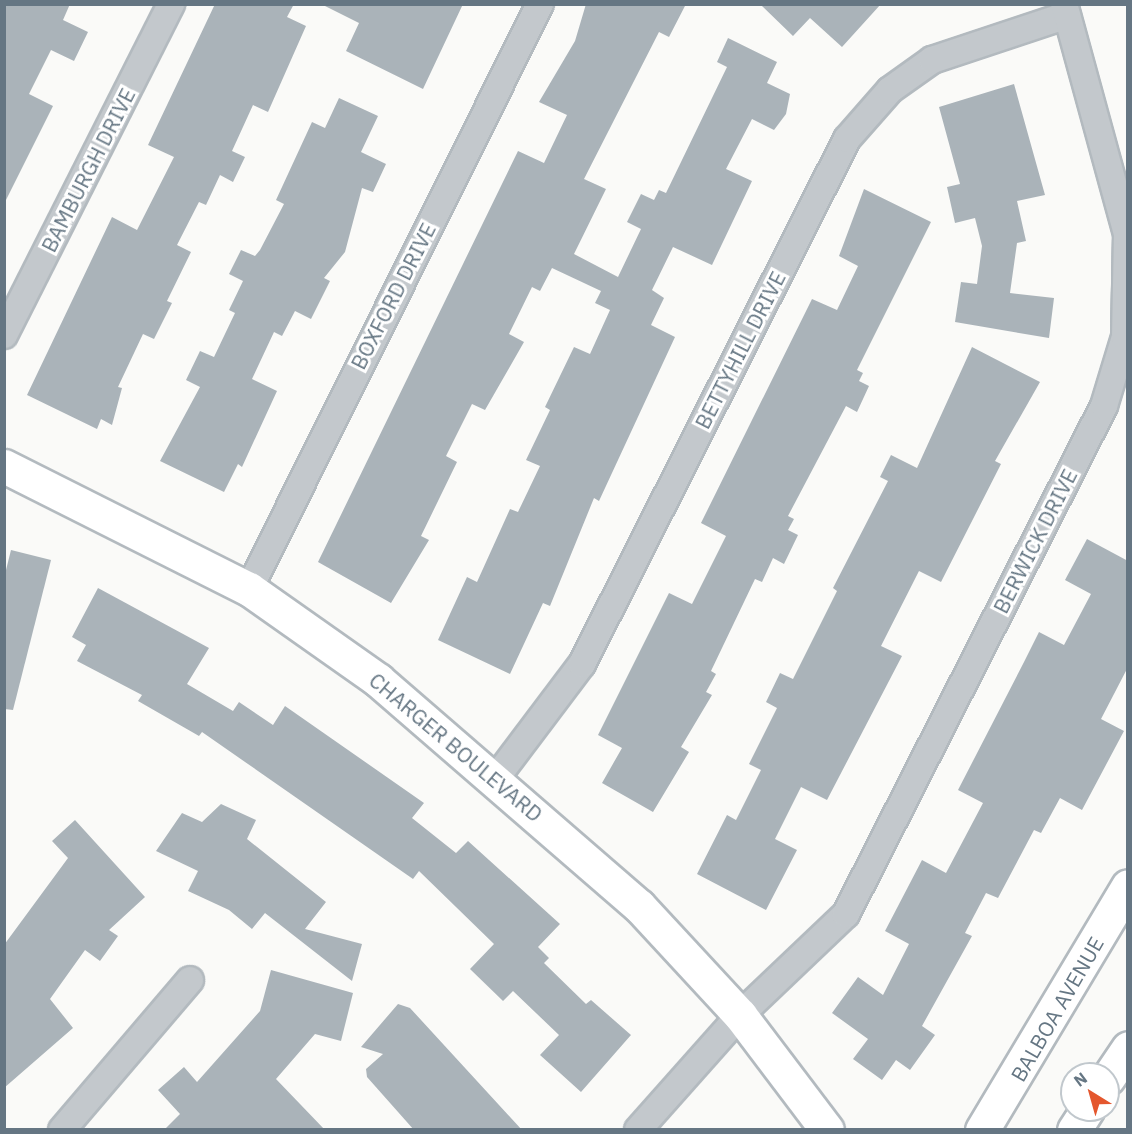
<!DOCTYPE html>
<style>
body{margin:0}
#map{position:relative;width:1132px;height:1134px;overflow:hidden;background:#fafaf8;font-family:"IBM Plex Sans",sans-serif}
div>[style]{position:absolute}
[style*='--x']{left:calc(var(--x)*1px);top:calc(var(--y)*1px);width:calc(var(--w)*1px);rotate:calc(var(--a)*1deg)}
.building>*{inset:0;background:#aab3b9}
.roads{filter:drop-shadow(2px 0 #b3babf) drop-shadow(-2px 0 #b3babf) drop-shadow(0 2px #b3babf) drop-shadow(0 -2px #b3babf)}
.street>*{height:26px;margin:-13px;padding:0 13px;transform-origin:13px;border-radius:13px;background:#c3c8cc}
.secondary>*{height:33px;margin:-16.5px;padding:0 16.5px;transform-origin:16.5px;border-radius:16.5px;background:#fff}
.primary>*{height:33px;margin:-16.5px;padding:0 16.5px;transform-origin:16.5px;border-radius:16.5px;background:#fff}
span{translate:-50% -50%;white-space:nowrap;text-align:center;line-height:1.15;-webkit-text-stroke:6px #fff;paint-order:stroke}
.street-label{font-size:21px;color:#657683}
.frame{position:absolute;inset:0;border:6px solid #657683;pointer-events:none}
.north{position:absolute;left:1060px;top:1062px;width:60px;height:60px;box-sizing:border-box;background:#fff;border:2px solid #c1c8cd;border-radius:50%;rotate:323deg;font-size:16px;font-weight:700;line-height:24px;text-align:center;color:#657683}
.north::after{content:'';display:block;margin:auto;width:21px;height:27px;background:#e4572e;clip-path:polygon(50% 0,100% 100%,50% 72%,0 100%)}
</style>
<div id="map">
<div class="building">
<i style="clip-path:polygon(4px 4px,70px 4px,63px 20px,88px 32px,74px 61px,51px 50px,29px 94px,53px 106px,4px 204px)"></i>
<i style="clip-path:polygon(215px 4px,294px 4px,287px 17px,306px 26px,268px 112px,253px 105px,232px 151px,245px 157px,233px 182px,220px 175px,206px 205px,199px 202px,177px 245px,191px 252px,167px 301px,172px 303px,154px 339px,143px 334px,118px 387px,122px 388px,112px 425px,101px 419px,97px 429px,27px 395px,112px 217px,137px 230px,174px 157px,148px 145px)"></i>
<i style="clip-path:polygon(321px 4px,463px 4px,423px 89px,346px 51px,359px 23px)"></i>
<i style="clip-path:polygon(586px 4px,686px 4px,669px 37px,659px 32px,584px 179px,606px 189px,574px 254px,618px 277px,641px 229px,627px 222px,641px 194px,654px 200px,659px 190px,666px 193px,727px 67px,717px 62px,728px 38px,777px 62px,767px 83px,790px 94px,786px 114px,774px 130px,752px 119px,726px 169px,752px 181px,712px 265px,673px 247px,652px 290px,664px 298px,651px 325px,675px 337px,599px 501px,594px 498px,550px 606px,543px 603px,510px 674px,438px 640px,467px 577px,477px 582px,510px 509px,518px 512px,540px 466px,526px 460px,550px 410px,545px 407px,574px 347px,590px 354px,610px 310px,595px 303px,601px 291px,552px 268px,540px 291px,532px 287px,509px 334px,524px 342px,485px 410px,472px 404px,446px 456px,457px 462px,421px 536px,429px 540px,391px 603px,318px 562px,518px 151px,544px 163px,567px 115px,539px 102px,575px 41px)"></i>
<i style="clip-path:polygon(760px 4px,881px 4px,842px 47px,810px 18px,793px 36px)"></i>
<i style="clip-path:polygon(1014px 84px,1045px 195px,1017px 201px,1026px 241px,1017px 243px,1010px 293px,1054px 298px,1049px 338px,955px 322px,961px 282px,977px 284px,982px 246px,975px 218px,955px 223px,947px 187px,960px 184px,939px 107px)"></i>
<i style="clip-path:polygon(339px 98px,378px 116px,361px 152px,386px 164px,373px 192px,362px 188px,345px 252px,324px 278px,330px 281px,311px 319px,295px 311px,282px 336px,274px 332px,252px 379px,277px 391px,242px 467px,238px 464px,224px 492px,160px 461px,200px 387px,186px 380px,200px 351px,214px 357px,235px 313px,229px 310px,243px 281px,229px 274px,241px 250px,255px 256px,260px 250px,284px 204px,276px 200px,312px 122px,325px 128px)"></i>
<i style="clip-path:polygon(864px 189px,931px 222px,857px 370px,863px 373px,859px 381px,869px 386px,857px 412px,846px 406px,788px 516px,794px 519px,788px 530px,798px 535px,784px 564px,773px 558px,762px 582px,755px 579px,711px 671px,716px 674px,706px 692px,712px 695px,681px 747px,689px 752px,653px 812px,602px 783px,622px 748px,598px 735px,669px 593px,692px 604px,726px 536px,701px 523px,812px 299px,837px 310px,858px 266px,839px 256px)"></i>
<i style="clip-path:polygon(972px 347px,1040px 382px,995px 461px,1001px 464px,941px 582px,919px 571px,881px 646px,902px 656px,827px 800px,801px 787px,775px 839px,797px 850px,766px 910px,697px 874px,727px 815px,736px 820px,761px 770px,749px 764px,777px 708px,766px 702px,780px 673px,793px 679px,837px 591px,833px 588px,888px 481px,880px 477px,891px 455px,917px 468px)"></i>
<i style="clip-path:polygon(1087px 539px,1128px 561px,1128px 667px,1101px 719px,1124px 731px,1082px 810px,1060px 798px,1041px 833px,1034px 830px,998px 898px,986px 893px,965px 933px,972px 936px,922px 1026px,935px 1035px,910px 1070px,896px 1060px,882px 1080px,853px 1059px,868px 1039px,832px 1013px,858px 977px,883px 995px,909px 944px,885px 931px,922px 860px,946px 873px,983px 803px,958px 790px,1024px 662px,1039px 632px,1064px 645px,1091px 594px,1065px 580px)"></i>
<i style="clip-path:polygon(11px 550px,51px 560px,13px 710px,4px 709px,4px 578px)"></i>
<i style="clip-path:polygon(98px 588px,209px 648px,187px 684px,233px 711px,239px 702px,273px 725px,285px 706px,424px 803px,412px 818px,456px 853px,468px 841px,560px 924px,538px 947px,549px 958px,544px 963px,586px 1004px,591px 1000px,631px 1035px,581px 1092px,540px 1055px,559px 1035px,513px 991px,503px 1001px,470px 969px,494px 944px,419px 871px,413px 879px,202px 732px,199px 736px,138px 701px,142px 695px,77px 661px,86px 645px,72px 637px)"></i>
<i style="clip-path:polygon(221px 804px,256px 820px,247px 839px,326px 902px,305px 929px,362px 944px,352px 981px,265px 913px,252px 929px,229px 910px,188px 891px,198px 871px,156px 851px,182px 813px,202px 822px)"></i>
<i style="clip-path:polygon(75px 820px,145px 897px,109px 930px,118px 936px,100px 961px,85px 950px,50px 999px,73px 1028px,4px 1088px,4px 945px,68px 858px,52px 841px)"></i>
<i style="clip-path:polygon(271px 970px,353px 993px,341px 1041px,315px 1034px,276px 1079px,325px 1130px,164px 1130px,180px 1114px,158px 1090px,184px 1067px,197px 1082px,260px 1011px)"></i>
<i style="clip-path:polygon(398px 1004px,410px 1008px,522px 1130px,414px 1130px,367px 1077px,366px 1069px,383px 1054px,361px 1047px)"></i>
</div>
<div class="roads">
<div class="street">
<i style="--x:4;--y:335;--w:371;--a:-63.2"></i>
<i style="--x:249;--y:589;--w:653;--a:-63.55"></i>
<i style="--x:496;--y:778;--w:143;--a:-53"></i>
<i style="--x:582;--y:664;--w:588;--a:-63.22"></i>
<i style="--x:847;--y:139;--w:65;--a:-48.7"></i>
<i style="--x:890;--y:90;--w:52;--a:-35.5"></i>
<i style="--x:932;--y:60;--w:142;--a:-18.4"></i>
<i style="--x:62;--y:1130;--w:197;--a:-49.5"></i>
<i style="--x:638;--y:1130;--w:154;--a:-48.4"></i>
<i style="--x:740;--y:1015;--w:146;--a:-43.6"></i>
<i style="--x:846;--y:914;--w:570;--a:-63.08"></i>
<i style="--x:1104;--y:406;--w:72;--a:-73.1"></i>
<i style="--x:1125;--y:337;--w:103;--a:-88.9"></i>
<i style="--x:1127;--y:234;--w:238;--a:-105.3"></i>
</div>
<div class="secondary">
<i style="--x:4;--y:466;--w:274;--a:26.7"></i>
<i style="--x:249;--y:589;--w:158;--a:35.2"></i>
<i style="--x:378;--y:680;--w:345;--a:40.9"></i>
<i style="--x:639;--y:906;--w:149;--a:47.2"></i>
<i style="--x:740;--y:1015;--w:144;--a:52.9"></i>
</div>
<div class="primary">
<i style="--x:1108;--y:1078;--w:36;--a:-56"></i>
<i style="--x:982;--y:1130;--w:284;--a:-59.1"></i>
<i style="--x:1074;--y:1130;--w:24;--a:-57"></i>
</div>
</div>
<div class="street-label">
<span style="left:88px;top:170px;rotate:-63deg">BAMBURGH DRIVE</span>
<span style="left:393px;top:296px;rotate:-63deg">BOXFORD DRIVE</span>
<span style="left:740px;top:350px;rotate:-63deg">BETTYHILL DRIVE</span>
<span style="left:1035px;top:541px;rotate:-63deg">BERWICK DRIVE</span>
<span style="left:456px;top:747px;rotate:40deg">CHARGER BOULEVARD</span>
<span style="left:1057px;top:1009px;rotate:-60deg">BALBOA AVENUE</span>
</div>
<div class="frame"></div>
<div class="north">N</div>
</div>
